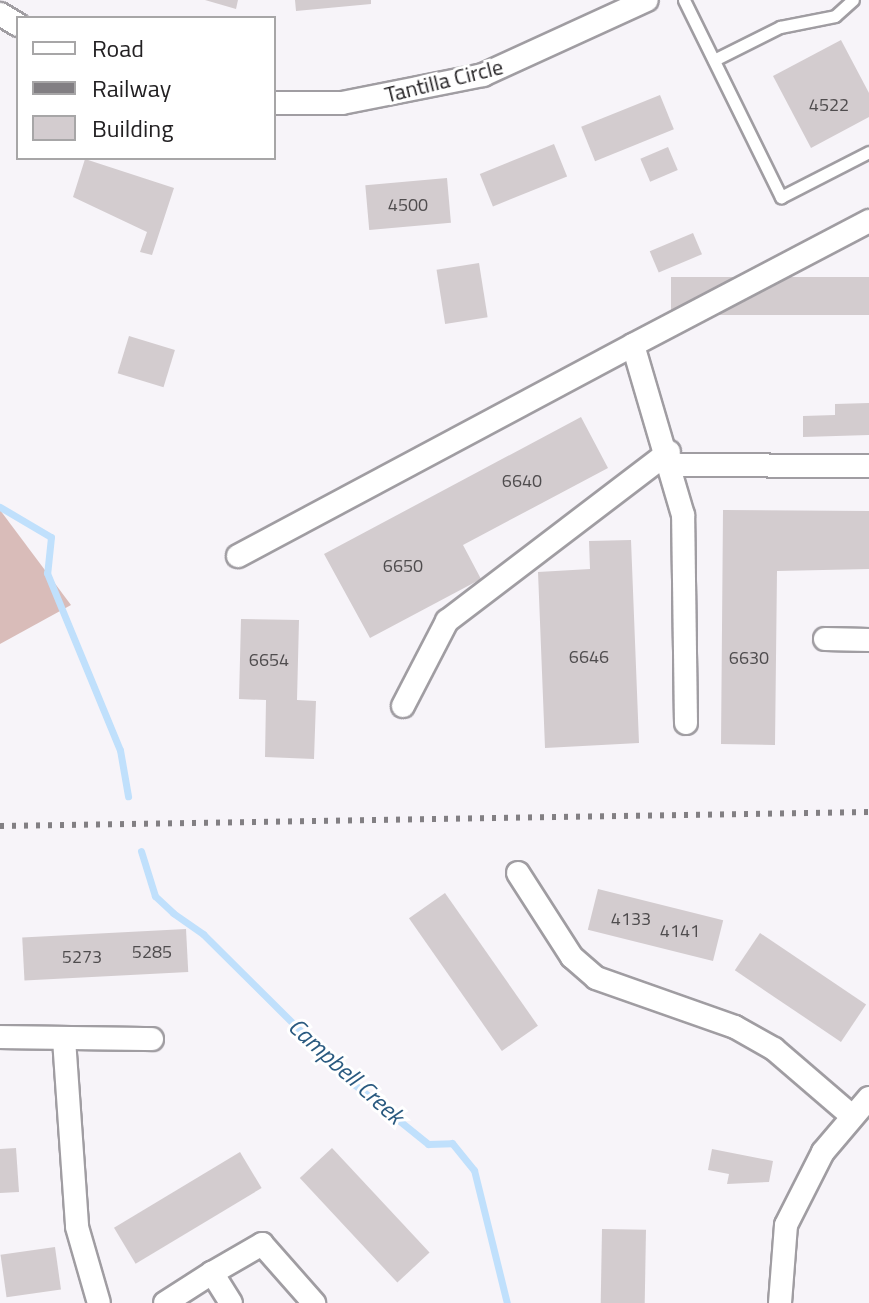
<!DOCTYPE html>
<style>
body{margin:0}
#map{position:relative;width:869px;height:1303px;overflow:hidden;background:#f7f4f9;font-family:"Titillium Web",sans-serif}
div>[style]{position:absolute}
[style*='--x']{left:calc(var(--x)*1px);top:calc(var(--y)*1px);width:calc(var(--w)*1px);rotate:calc(var(--a)*1deg)}
.green>*{inset:0;background:#d9bcb9}
.stream>*{height:7px;margin:-3.5px;padding:0 3.5px;transform-origin:3.5px;border-radius:3.5px;background:#c0e0fc}
.building>*{inset:0;background:#d3cccf;transform-origin:0 0}
.roads{filter:drop-shadow(2px 0 #a09da2) drop-shadow(-2px 0 #a09da2) drop-shadow(0 2px #a09da2) drop-shadow(0 -2px #a09da2)}
.service>*{height:11px;margin:-5.5px;padding:0 5.5px;transform-origin:5.5px;border-radius:5.5px;background:#fff}
.minor>*{height:22px;margin:-11px;padding:0 11px;transform-origin:11px;border-radius:11px;background:#fff}
.rail>*{height:6px;margin-top:-3px;transform-origin:0;background:repeating-linear-gradient(90deg,#827f83 0 4px,transparent 0 12px)}
span{translate:-50% -50%;white-space:nowrap;text-align:center;line-height:1.15;-webkit-text-stroke:6px #fff;paint-order:stroke}
.number-label{font-size:18px;color:#4f4c4e}
.number-label span{-webkit-text-stroke-width:0}
.street-label{font-size:22px;color:#232123}
.water-label{font-size:24px;color:#2a5a80;font-style:italic}
.legend{position:absolute;left:16px;top:16px;width:260px;height:144px;box-sizing:border-box;background:#fff;border:2px solid #a7a6a7;margin:0;padding:10px 14px;list-style:none;font-size:24px;color:#232123}
.legend li{display:flex;align-items:center;gap:16px;height:40px}
.legend b{width:40px;border:2px solid #a7a6a7}
</style>
<div id="map">
<div class="green">
<i style="clip-path:polygon(0 510px,71px 605px,0 644px)"></i>
</div>
<div class="stream">
<i style="--x:0;--y:507;--w:59;--a:30.5"></i>
<i style="--x:51;--y:537;--w:36;--a:96"></i>
<i style="--x:47;--y:573;--w:191;--a:67.6"></i>
<i style="--x:120;--y:750;--w:47;--a:80.1"></i>
<i style="--x:141;--y:851;--w:47;--a:72.7"></i>
<i style="--x:155;--y:896;--w:25;--a:43"></i>
<i style="--x:173;--y:913;--w:37;--a:35"></i>
<i style="--x:203;--y:934;--w:214;--a:44.8"></i>
<i style="--x:355;--y:1085;--w:94;--a:38.9"></i>
<i style="--x:428;--y:1144;--w:24;--a:-2"></i>
<i style="--x:452;--y:1143;--w:35;--a:51"></i>
<i style="--x:474;--y:1170;--w:137;--a:76.1"></i>
</div>
<div class="building">
<i style="clip-path:polygon(205px 0,238px 0,236px 9px)"></i>
<i style="clip-path:polygon(295px 0,371px 0,371px 4px,296px 11px)"></i>
<i style="clip-path:polygon(841px 40px,869px 93px,869px 117px,811px 148px,773px 76px)"></i>
<i style="left:660px;top:95px;width:37px;height:85px;rotate:68deg"></i>
<i style="left:554px;top:144px;width:35px;height:80px;rotate:68deg"></i>
<i style="left:668px;top:147px;width:25px;height:30px;rotate:67deg"></i>
<i style="clip-path:polygon(85px 159px,174px 188px,152px 255px,140px 252px,147px 232px,73px 197px)"></i>
<i style="left:447px;top:178px;width:45px;height:82px;rotate:85deg"></i>
<i style="left:693px;top:233px;width:23px;height:47px;rotate:67deg"></i>
<i style="left:479px;top:263px;width:55px;height:43px;rotate:81deg"></i>
<i style="left:869px;top:277px;width:38px;height:198px;rotate:90deg"></i>
<i style="left:129px;top:336px;width:48px;height:39px;rotate:17deg"></i>
<i style="clip-path:polygon(869px 403px,869px 435px,803px 437px,803px 416px,835px 415px,835px 404px)"></i>
<i style="clip-path:polygon(581px 417px,608px 468px,463px 545px,481px 579px,370px 638px,324px 554px)"></i>
<i style="clip-path:polygon(723px 510px,869px 511px,869px 569px,777px 571px,775px 745px,721px 744px)"></i>
<i style="clip-path:polygon(631px 540px,639px 743px,545px 748px,538px 572px,590px 569px,589px 541px)"></i>
<i style="clip-path:polygon(241px 619px,299px 620px,297px 700px,316px 701px,314px 759px,265px 757px,266px 700px,239px 699px)"></i>
<i style="left:598px;top:889px;width:129px;height:42px;rotate:14deg"></i>
<i style="left:445px;top:893px;width:162px;height:44px;rotate:55deg"></i>
<i style="left:186px;top:929px;width:43px;height:164px;rotate:87deg"></i>
<i style="left:760px;top:933px;width:128px;height:45px;rotate:34deg"></i>
<i style="clip-path:polygon(16px 1148px,19px 1192px,0 1193px,0 1149px)"></i>
<i style="left:332px;top:1148px;width:143px;height:44px;rotate:47deg"></i>
<i style="clip-path:polygon(712px 1149px,773px 1161px,769px 1182px,727px 1184px,729px 1174px,708px 1170px)"></i>
<i style="left:240px;top:1152px;width:42px;height:147px;rotate:59deg"></i>
<i style="left:602px;top:1229px;width:44px;height:74px;rotate:1deg"></i>
<i style="left:55px;top:1247px;width:43px;height:55px;rotate:82deg"></i>
</div>
<div class="roads">
<div class="service">
<i style="--x:684;--y:0;--w:220;--a:63.8"></i>
<i style="--x:781;--y:197;--w:99;--a:-27.1"></i>
<i style="--x:714;--y:60;--w:74;--a:-26.6"></i>
<i style="--x:780;--y:27;--w:56;--a:-11.3"></i>
<i style="--x:835;--y:16;--w:24;--a:-42"></i>
</div>
<div class="minor">
<i style="--x:0;--y:14;--w:21;--a:31"></i>
<i style="--x:274;--y:103;--w:68;--a:0"></i>
<i style="--x:342;--y:103;--w:144;--a:-11.2"></i>
<i style="--x:483;--y:75;--w:180;--a:-24.6"></i>
<i style="--x:672;--y:465;--w:197;--a:0.3"></i>
<i style="--x:238;--y:556;--w:448;--a:-28.1"></i>
<i style="--x:825;--y:639;--w:44;--a:1.3"></i>
<i style="--x:403;--y:706;--w:96;--a:-62.6"></i>
<i style="--x:447;--y:621;--w:279;--a:-37.3"></i>
<i style="--x:686;--y:723;--w:208;--a:-90.8"></i>
<i style="--x:683;--y:515;--w:177;--a:-106.4"></i>
<i style="--x:633;--y:345;--w:267;--a:-27.7"></i>
<i style="--x:518;--y:873;--w:100;--a:57.3"></i>
<i style="--x:572;--y:957;--w:32;--a:41"></i>
<i style="--x:596;--y:978;--w:147;--a:19.4"></i>
<i style="--x:735;--y:1027;--w:45;--a:29.4"></i>
<i style="--x:774;--y:1049;--w:103;--a:40.7"></i>
<i style="--x:0;--y:1037;--w:152;--a:0.8"></i>
<i style="--x:64;--y:1039;--w:188;--a:86"></i>
<i style="--x:77;--y:1227;--w:79;--a:73.9"></i>
<i style="--x:165;--y:1303;--w:56;--a:-32.6"></i>
<i style="--x:231;--y:1303;--w:36;--a:-122"></i>
<i style="--x:212;--y:1273;--w:58;--a:-30.1"></i>
<i style="--x:262;--y:1244;--w:79;--a:48.6"></i>
<i style="--x:780;--y:1303;--w:78;--a:-85.6"></i>
<i style="--x:786;--y:1225;--w:82;--a:-63.1"></i>
<i style="--x:823;--y:1152;--w:71;--a:-49.6"></i>
</div>
</div>
<div class="rail">
<i style="--x:0;--y:826;--w:869;--a:-0.92"></i>
</div>
<div class="number-label">
<span style="left:829px;top:105px">4522</span>
<span style="left:408px;top:205px">4500</span>
<span style="left:522px;top:481px">6640</span>
<span style="left:403px;top:566px">6650</span>
<span style="left:589px;top:657px">6646</span>
<span style="left:749px;top:658px">6630</span>
<span style="left:269px;top:660px">6654</span>
<span style="left:631px;top:919px">4133</span>
<span style="left:680px;top:931px">4141</span>
<span style="left:152px;top:952px">5285</span>
<span style="left:82px;top:957px">5273</span>
</div>
<div class="street-label">
<span style="left:444px;top:81px;rotate:-14deg">Tantilla Circle</span>
</div>
<div class="water-label">
<span style="left:346px;top:1071px;rotate:42deg">Campbell Creek</span>
</div>
<ul class="legend">
<li><b style="height:10px;background:#fff"></b>Road</li>
<li><b style="height:10px;background:#827f83"></b>Railway</li>
<li><b style="height:22px;background:#d3cccf"></b>Building</li>
</ul>
</div>
